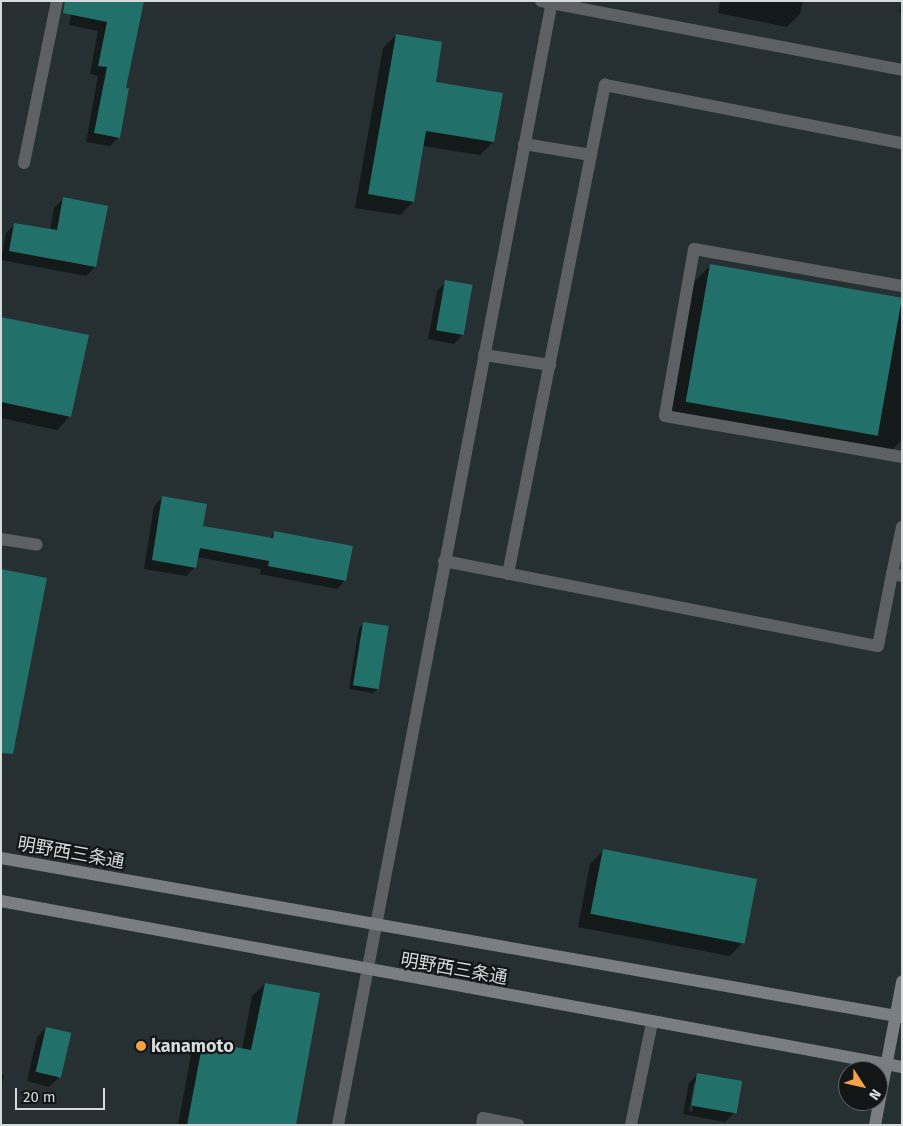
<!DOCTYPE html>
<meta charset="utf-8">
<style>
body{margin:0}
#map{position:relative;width:903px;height:1126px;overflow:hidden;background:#262f31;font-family:"Fira Sans","Noto Sans JP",sans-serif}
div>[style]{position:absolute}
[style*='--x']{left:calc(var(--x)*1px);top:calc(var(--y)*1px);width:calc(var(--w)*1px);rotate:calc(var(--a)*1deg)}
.shadow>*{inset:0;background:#0007}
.building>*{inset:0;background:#217069;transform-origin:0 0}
.lane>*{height:12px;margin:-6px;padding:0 6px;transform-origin:6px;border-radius:6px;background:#5e6164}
.street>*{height:12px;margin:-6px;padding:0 6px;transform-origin:6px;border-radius:6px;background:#5e6164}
.secondary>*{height:12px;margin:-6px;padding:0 6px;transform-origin:6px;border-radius:6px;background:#7a7e82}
.dots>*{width:14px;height:14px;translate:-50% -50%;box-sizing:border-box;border:2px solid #121617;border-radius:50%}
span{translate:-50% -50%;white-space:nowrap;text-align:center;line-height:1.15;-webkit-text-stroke:4.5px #121617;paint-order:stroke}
.street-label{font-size:18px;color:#d5dadb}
.poi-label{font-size:18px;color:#d5dadb;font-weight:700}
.left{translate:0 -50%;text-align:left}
.frame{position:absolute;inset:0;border:2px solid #d5dadb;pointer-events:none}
.north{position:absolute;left:838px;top:1061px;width:50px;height:50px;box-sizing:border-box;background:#121617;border:1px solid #606465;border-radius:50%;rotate:125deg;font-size:14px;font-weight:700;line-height:20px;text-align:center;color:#d5dadb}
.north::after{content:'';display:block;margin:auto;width:18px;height:22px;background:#f6a247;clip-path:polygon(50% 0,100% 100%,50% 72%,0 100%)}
.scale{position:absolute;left:15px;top:1088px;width:90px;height:22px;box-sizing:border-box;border:2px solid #d5dadb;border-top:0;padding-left:6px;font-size:15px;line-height:18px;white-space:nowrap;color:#d5dadb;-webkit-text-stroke:4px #121617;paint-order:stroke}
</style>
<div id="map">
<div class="shadow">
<i style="clip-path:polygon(74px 1px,143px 1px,125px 89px,119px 137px,110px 146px,86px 142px,98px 76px,90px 74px,98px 31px,69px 25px)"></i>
<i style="clip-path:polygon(720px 1px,803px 1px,800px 14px,787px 27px,718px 13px)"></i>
<i style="clip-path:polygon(902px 1px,902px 13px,899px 12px)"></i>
<i style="clip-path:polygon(396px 35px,434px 83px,493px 142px,480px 155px,423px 146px,413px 202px,400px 215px,355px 208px,383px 48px)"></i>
<i style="clip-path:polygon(63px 199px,95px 267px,86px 276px,1px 260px,6px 233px,15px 224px,50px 230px,54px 208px)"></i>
<i style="clip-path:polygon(710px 266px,902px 300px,902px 440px,885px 457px,668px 419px,693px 283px)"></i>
<i style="clip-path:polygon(446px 282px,463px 334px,454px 344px,428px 339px,437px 291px)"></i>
<i style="clip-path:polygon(1px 318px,70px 416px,57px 430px,1px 418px)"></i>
<i style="clip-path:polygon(163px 497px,202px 527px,268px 539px,275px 532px,345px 580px,337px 589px,260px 574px,261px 569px,197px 557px,195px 567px,186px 576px,144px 569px,154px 506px)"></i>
<i style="clip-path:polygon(364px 623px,377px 689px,373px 693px,349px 689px,359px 628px)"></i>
<i style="clip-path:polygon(603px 851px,743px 942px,730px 956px,578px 927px,590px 864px)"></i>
<i style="clip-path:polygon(265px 984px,295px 1125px,178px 1125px,191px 1055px,204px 1042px,242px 1049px,252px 996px)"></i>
<i style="clip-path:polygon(46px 1028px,58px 1078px,49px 1087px,27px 1081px,37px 1037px)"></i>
<i style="clip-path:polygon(1px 1074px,4px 1075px,1px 1089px)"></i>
<i style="clip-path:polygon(evenodd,698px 1074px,740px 1082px,734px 1113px,725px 1122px,683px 1114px,689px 1083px,698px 1074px,694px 1083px,697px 1083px,692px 1112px,689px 1111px,694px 1083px)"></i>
</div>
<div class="building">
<i style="clip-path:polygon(65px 1px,144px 1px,126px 88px,129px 88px,120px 138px,94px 133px,107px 67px,98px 66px,107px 22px,63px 13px)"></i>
<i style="clip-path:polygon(396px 34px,442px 42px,436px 82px,503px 93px,494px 142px,426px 131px,414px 202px,368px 194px)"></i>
<i style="clip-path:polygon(63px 197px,108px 206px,96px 267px,9px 251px,14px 223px,57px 230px)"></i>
<i style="left:710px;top:264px;width:195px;height:140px;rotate:10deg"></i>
<i style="left:445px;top:280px;width:28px;height:51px;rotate:10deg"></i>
<i style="clip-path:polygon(1px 317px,89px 335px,71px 417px,1px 402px)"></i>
<i style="clip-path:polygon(162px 496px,207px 504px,203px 526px,273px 538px,274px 531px,353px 546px,346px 581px,268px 566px,269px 561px,200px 548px,196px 568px,152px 560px)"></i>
<i style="clip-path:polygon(1px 569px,47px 578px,13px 754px,1px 753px)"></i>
<i style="left:363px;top:622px;width:26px;height:64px;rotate:9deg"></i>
<i style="left:603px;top:849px;width:157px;height:66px;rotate:11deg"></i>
<i style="clip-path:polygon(265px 983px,320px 993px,296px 1125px,187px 1125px,203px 1041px,251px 1050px)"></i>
<i style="left:46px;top:1027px;width:26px;height:46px;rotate:13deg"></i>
<i style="left:697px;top:1073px;width:46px;height:33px;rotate:10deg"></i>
</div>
<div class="lane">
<i style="--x:524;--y:144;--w:68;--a:9.3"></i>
<i style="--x:24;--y:163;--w:165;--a:-78.5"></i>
<i style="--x:902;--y:286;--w:211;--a:-169.9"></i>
<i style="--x:694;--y:249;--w:169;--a:99.9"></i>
<i style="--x:665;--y:416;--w:241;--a:9.8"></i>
<i style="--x:484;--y:355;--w:67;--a:8.6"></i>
<i style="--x:1;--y:539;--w:36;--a:9"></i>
<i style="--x:444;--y:561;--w:442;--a:11.1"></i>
<i style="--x:878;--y:646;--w:73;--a:-79"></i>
<i style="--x:892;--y:574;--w:10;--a:11"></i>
<i style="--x:508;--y:574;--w:499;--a:-78.8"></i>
<i style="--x:605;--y:85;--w:303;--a:11.1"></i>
<i style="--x:892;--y:574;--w:48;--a:-78"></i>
<i style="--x:482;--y:1125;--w:7;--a:-82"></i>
<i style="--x:483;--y:1118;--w:36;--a:11"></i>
<i style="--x:631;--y:1125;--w:104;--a:-78.4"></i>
</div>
<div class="street">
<i style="--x:541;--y:1;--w:368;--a:10.8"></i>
<i style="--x:338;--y:1125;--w:1144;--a:-79.22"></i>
</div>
<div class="secondary">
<i style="--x:1;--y:858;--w:915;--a:10.01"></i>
<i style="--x:1;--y:901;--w:916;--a:10.44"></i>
<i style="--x:875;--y:1125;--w:146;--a:-79.3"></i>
</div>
<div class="dots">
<i style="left:141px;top:1046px;background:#f6a247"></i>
</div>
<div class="street-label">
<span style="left:71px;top:853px;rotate:10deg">明野西三条通</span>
<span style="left:454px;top:969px;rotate:10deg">明野西三条通</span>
</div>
<div class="poi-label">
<span class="left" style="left:151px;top:1046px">kanamoto</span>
</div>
<div class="frame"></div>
<div class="north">N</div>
<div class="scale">20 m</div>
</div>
